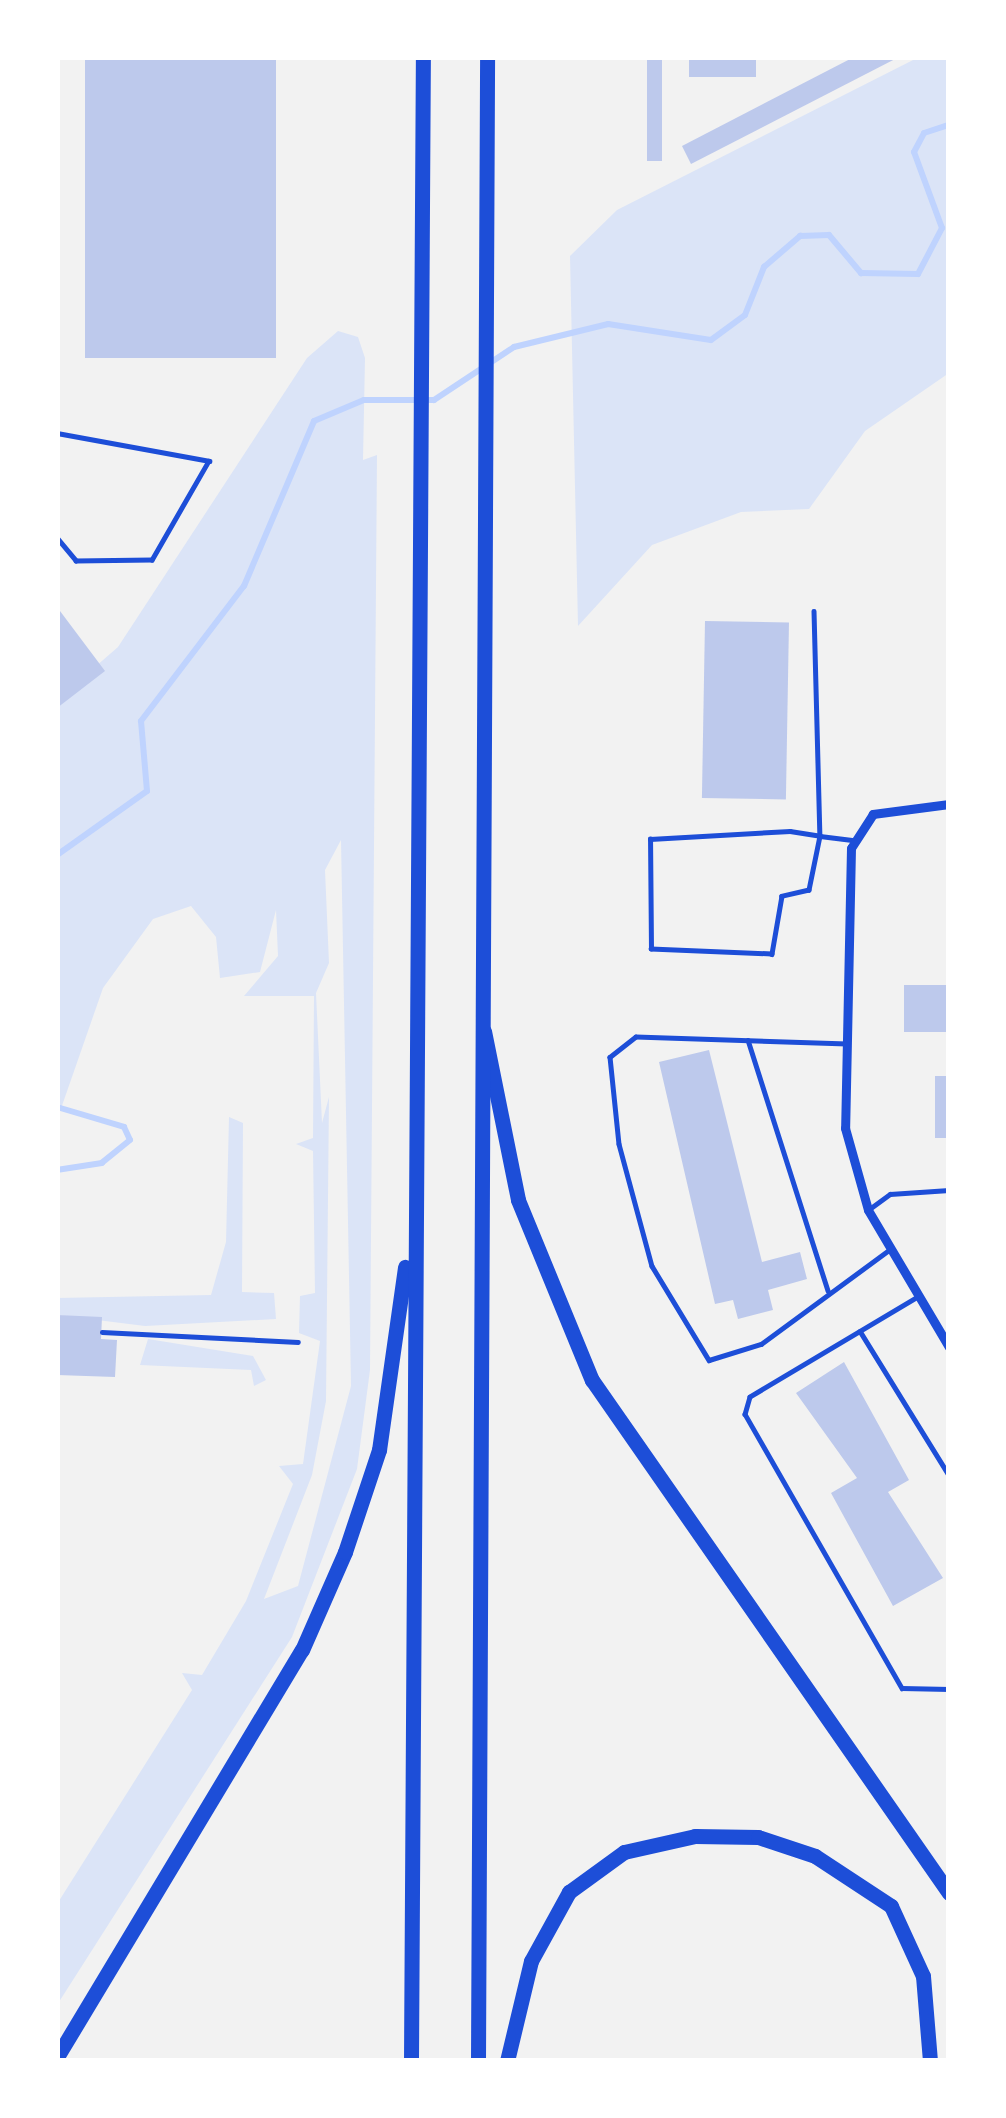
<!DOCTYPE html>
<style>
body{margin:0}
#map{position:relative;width:1006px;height:2118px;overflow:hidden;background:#f2f2f2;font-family:"PT Sans Narrow",sans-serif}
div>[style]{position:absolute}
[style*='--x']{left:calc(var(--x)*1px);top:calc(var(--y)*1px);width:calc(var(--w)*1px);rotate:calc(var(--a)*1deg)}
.green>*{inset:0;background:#dbe4f7}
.stream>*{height:6px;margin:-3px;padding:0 3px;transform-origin:3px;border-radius:3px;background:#bfd3fe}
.building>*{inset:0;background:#bdc9ec;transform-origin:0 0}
.service>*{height:4.5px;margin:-2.25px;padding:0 2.25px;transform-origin:2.25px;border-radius:2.25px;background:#1d4ed8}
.minor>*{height:9px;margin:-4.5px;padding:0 4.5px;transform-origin:4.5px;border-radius:4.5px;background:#1d4ed8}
.motorway>*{height:15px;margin:-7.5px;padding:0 7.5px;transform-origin:7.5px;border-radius:7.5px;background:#1d4ed8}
span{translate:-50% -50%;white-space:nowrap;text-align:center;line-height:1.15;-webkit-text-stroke:9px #fff;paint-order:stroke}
.frame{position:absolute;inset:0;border:60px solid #fff;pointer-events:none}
</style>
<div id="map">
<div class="green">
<i style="clip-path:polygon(919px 57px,949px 57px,949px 373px,865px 431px,809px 509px,741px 512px,652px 545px,578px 626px,570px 256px,617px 210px)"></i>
<i style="clip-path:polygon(evenodd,338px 331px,358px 337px,365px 358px,363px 460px,377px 455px,370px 1370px,357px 1469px,292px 1637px,57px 2005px,57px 1904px,192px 1690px,182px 1673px,202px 1675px,246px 1601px,293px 1484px,279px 1466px,303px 1464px,320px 1341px,299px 1333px,300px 1296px,315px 1293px,313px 1151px,296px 1144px,313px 1138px,314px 996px,244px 996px,278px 956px,276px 910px,260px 972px,220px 978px,216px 937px,191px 906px,153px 919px,103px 988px,57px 1120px,57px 700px,118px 647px,307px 358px,338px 331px,341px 840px,351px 1386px,298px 1586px,264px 1599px,312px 1475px,326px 1401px,329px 1097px,322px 1123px,316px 993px,329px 963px,325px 870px,341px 840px)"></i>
<i style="clip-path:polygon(229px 1117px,243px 1123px,242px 1292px,274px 1293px,276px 1319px,145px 1326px,57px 1315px,57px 1298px,211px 1295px,226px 1242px)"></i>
<i style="clip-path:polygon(148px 1339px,253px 1356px,266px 1380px,254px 1386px,251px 1370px,140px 1365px)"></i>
</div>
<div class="stream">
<i style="--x:57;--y:855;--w:110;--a:-35.4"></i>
<i style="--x:147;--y:791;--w:70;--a:-94.9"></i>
<i style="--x:141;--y:721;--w:170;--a:-52.7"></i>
<i style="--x:244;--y:586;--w:179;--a:-67"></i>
<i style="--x:314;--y:421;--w:54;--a:-22.8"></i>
<i style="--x:364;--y:400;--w:70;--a:0"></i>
<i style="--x:434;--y:400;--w:96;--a:-33.5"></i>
<i style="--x:514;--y:347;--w:97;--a:-13.7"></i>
<i style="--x:608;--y:324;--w:104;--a:8.8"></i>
<i style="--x:711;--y:340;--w:42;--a:-36.3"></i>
<i style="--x:745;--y:315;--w:52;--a:-68.4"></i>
<i style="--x:764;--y:267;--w:48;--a:-40.7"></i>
<i style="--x:800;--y:236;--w:29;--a:-2"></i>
<i style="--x:829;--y:235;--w:50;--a:49.9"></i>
<i style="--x:861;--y:273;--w:57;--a:1"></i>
<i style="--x:918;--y:274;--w:52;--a:-62.4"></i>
<i style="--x:942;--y:228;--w:81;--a:-110.2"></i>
<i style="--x:914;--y:152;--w:21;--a:-62"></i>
<i style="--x:924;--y:133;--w:26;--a:-18"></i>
<i style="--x:57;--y:1107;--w:70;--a:16.6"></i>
<i style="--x:124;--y:1127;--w:14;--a:65"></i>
<i style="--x:130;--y:1140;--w:36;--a:141"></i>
<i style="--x:102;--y:1163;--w:46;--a:171.2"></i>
</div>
<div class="building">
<i style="left:85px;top:57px;width:191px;height:301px"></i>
<i style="left:647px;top:57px;width:15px;height:104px"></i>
<i style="left:689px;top:57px;width:67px;height:20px"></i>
<i style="clip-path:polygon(854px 57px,899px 57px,691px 164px,682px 146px)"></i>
<i style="clip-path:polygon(57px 607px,105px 671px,57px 708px)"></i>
<i style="left:705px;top:621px;width:84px;height:177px;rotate:1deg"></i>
<i style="left:949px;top:985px;width:47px;height:45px;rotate:90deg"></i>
<i style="clip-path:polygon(709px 1050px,762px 1262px,800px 1252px,807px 1279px,768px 1290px,773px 1310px,738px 1319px,733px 1300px,715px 1304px,659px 1062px)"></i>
<i style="left:935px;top:1076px;width:14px;height:62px"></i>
<i style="clip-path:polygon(57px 1315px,102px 1317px,101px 1339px,117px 1340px,115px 1377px,57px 1375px)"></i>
<i style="clip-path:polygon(844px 1362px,909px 1480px,888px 1492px,943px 1578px,893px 1606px,831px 1493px,857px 1478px,796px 1393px)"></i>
</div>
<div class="service">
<i style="--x:57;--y:433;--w:155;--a:10.4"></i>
<i style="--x:209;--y:461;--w:114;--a:119.9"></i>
<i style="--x:152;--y:560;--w:76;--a:179.2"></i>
<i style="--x:76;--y:561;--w:30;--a:-130"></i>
<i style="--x:814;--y:611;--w:225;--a:88.5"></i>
<i style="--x:820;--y:836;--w:34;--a:7"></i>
<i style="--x:790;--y:831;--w:30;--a:9"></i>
<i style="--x:820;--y:836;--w:55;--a:101.5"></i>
<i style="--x:809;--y:890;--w:28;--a:167"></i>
<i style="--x:782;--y:896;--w:59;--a:99.8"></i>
<i style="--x:772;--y:954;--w:121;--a:-177.6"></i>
<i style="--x:651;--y:949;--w:110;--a:-90.5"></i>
<i style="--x:650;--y:839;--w:140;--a:-3.3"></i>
<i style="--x:748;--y:1040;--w:263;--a:72.3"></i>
<i style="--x:847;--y:1044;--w:211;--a:-178.1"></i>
<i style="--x:636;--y:1037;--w:33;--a:142"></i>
<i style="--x:610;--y:1057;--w:87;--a:84.1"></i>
<i style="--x:619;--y:1144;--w:126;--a:74.9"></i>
<i style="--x:652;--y:1266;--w:110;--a:58.8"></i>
<i style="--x:709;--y:1360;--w:54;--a:-17.1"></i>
<i style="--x:761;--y:1344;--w:159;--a:-36.3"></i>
<i style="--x:868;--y:1210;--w:27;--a:-36"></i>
<i style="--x:890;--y:1194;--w:59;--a:-3.9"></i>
<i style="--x:916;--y:1298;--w:193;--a:149.2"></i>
<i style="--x:750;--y:1397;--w:18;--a:106"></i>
<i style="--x:745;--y:1414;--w:316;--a:60.2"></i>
<i style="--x:902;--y:1688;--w:47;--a:1.2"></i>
<i style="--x:860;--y:1331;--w:169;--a:58.3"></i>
<i style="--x:102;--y:1332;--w:196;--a:2.9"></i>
</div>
<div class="minor">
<i style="--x:949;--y:804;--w:77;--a:172.5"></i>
<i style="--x:873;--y:814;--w:40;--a:122.9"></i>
<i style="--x:851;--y:848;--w:280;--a:91.2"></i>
<i style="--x:845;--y:1128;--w:85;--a:74.3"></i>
<i style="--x:868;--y:1210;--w:159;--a:59.4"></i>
</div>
<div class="motorway">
<i style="--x:484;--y:1031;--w:172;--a:78.6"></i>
<i style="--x:518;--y:1200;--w:195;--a:67.7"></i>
<i style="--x:592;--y:1380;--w:625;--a:55.17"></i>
<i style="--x:57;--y:2057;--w:475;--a:-59"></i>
<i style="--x:302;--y:1650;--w:107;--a:-66.3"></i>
<i style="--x:345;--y:1552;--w:108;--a:-71.6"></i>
<i style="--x:379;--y:1450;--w:185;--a:-81.9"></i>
<i style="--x:411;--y:2061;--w:2004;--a:-89.66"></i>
<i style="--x:478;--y:2061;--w:2004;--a:-89.74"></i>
<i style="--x:507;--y:2061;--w:103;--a:-76.5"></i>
<i style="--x:531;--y:1961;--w:79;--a:-61.2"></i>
<i style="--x:569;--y:1892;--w:68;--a:-36"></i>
<i style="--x:624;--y:1852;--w:73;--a:-12.7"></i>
<i style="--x:695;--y:1836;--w:63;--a:0.9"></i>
<i style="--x:758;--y:1837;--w:60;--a:18.4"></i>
<i style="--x:815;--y:1856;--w:91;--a:33.3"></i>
<i style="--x:891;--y:1906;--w:77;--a:65.4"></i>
<i style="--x:923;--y:1976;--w:85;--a:85.3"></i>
</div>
<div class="frame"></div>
</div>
